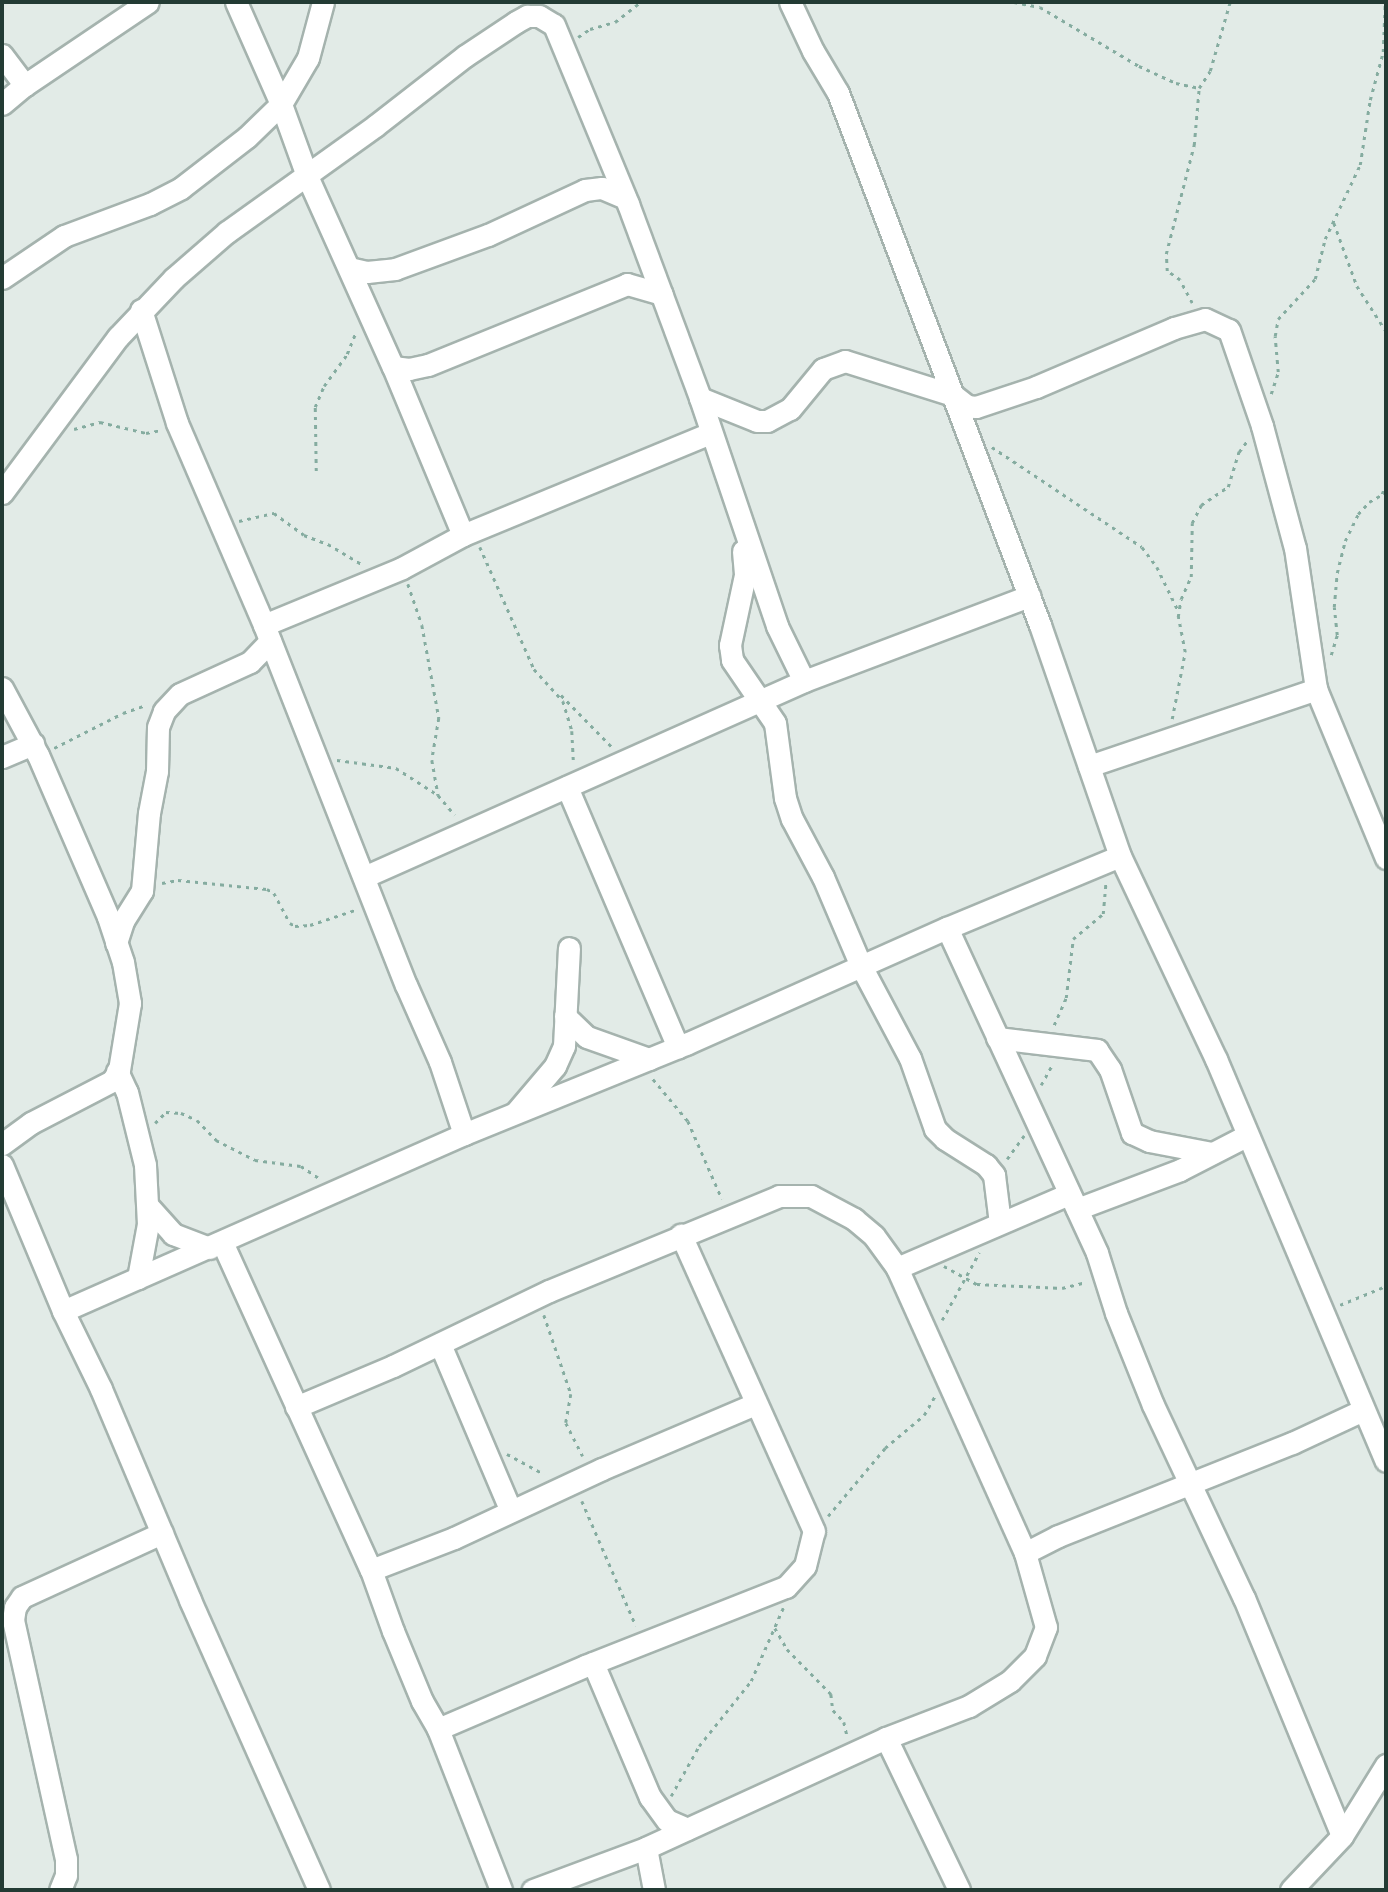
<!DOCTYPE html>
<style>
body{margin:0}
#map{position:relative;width:1388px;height:1892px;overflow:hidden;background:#e2ebe7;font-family:Jost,sans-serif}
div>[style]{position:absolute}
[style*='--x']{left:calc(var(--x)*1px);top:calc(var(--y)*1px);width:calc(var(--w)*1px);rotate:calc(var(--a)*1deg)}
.path>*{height:2.5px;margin-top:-1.25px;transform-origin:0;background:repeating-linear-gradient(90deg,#85aca0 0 3.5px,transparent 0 8.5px)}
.roads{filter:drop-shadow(2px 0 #a5b3ae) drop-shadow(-2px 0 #a5b3ae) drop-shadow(0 2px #a5b3ae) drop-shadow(0 -2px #a5b3ae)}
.minor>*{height:21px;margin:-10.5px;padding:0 10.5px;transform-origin:10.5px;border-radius:10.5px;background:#fff}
span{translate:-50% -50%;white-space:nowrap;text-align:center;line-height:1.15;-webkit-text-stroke:5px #f2f8f5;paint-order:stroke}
.frame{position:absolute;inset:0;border:4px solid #233b34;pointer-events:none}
</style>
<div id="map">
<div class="path">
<i style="--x:1014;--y:2;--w:26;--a:11"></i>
<i style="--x:1040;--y:7;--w:115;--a:30.8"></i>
<i style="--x:1139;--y:66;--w:41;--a:24.7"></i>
<i style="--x:1176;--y:83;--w:24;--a:12"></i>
<i style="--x:578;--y:37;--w:14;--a:-34"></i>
<i style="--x:590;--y:29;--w:26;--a:-16"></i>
<i style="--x:615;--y:22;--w:33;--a:-38"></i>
<i style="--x:1334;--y:223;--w:67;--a:69.9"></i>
<i style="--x:1357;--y:286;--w:54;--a:57.2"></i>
<i style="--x:1192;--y:303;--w:26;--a:-118"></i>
<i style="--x:1180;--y:280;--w:16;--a:-145"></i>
<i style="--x:1167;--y:271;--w:17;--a:-93"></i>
<i style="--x:1166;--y:254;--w:113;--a:-75.6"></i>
<i style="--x:1194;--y:145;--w:57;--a:-85"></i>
<i style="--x:1199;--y:88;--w:20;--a:-57"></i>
<i style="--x:1210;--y:71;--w:72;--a:-73.8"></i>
<i style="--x:1271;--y:394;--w:23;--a:-72"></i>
<i style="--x:1278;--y:372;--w:36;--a:-95"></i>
<i style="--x:1275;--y:336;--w:17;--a:-80"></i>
<i style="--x:1278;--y:319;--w:54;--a:-47.2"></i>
<i style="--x:1315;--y:279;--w:41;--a:-76"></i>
<i style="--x:1325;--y:239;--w:82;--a:-64.7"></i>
<i style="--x:1360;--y:165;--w:66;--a:-81.3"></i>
<i style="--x:1370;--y:100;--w:50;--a:-74.8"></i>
<i style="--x:1383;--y:52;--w:50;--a:-87.7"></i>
<i style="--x:74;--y:429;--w:27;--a:-15"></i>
<i style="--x:100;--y:422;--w:47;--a:13.4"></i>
<i style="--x:146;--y:433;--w:15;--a:-11"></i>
<i style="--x:992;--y:447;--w:180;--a:33.7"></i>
<i style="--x:1142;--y:547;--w:25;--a:53"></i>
<i style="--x:1157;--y:567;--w:48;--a:64"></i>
<i style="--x:316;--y:471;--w:64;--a:-90.9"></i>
<i style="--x:315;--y:407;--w:23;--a:-67"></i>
<i style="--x:324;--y:386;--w:39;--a:-54"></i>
<i style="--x:347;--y:354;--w:24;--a:-68"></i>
<i style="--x:1382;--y:494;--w:11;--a:-68"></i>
<i style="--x:239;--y:521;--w:36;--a:-13"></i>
<i style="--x:274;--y:513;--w:37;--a:36"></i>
<i style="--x:304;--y:535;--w:26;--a:21"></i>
<i style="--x:328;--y:544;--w:41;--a:31"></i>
<i style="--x:480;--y:547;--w:133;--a:66.1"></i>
<i style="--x:534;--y:669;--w:43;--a:47.8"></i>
<i style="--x:563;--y:701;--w:31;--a:73"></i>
<i style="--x:572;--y:731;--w:33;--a:87"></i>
<i style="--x:408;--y:584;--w:43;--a:71.1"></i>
<i style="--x:422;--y:625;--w:95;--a:79.6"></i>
<i style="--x:439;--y:718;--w:43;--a:99.5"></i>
<i style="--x:432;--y:760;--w:36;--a:80"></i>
<i style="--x:1331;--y:655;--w:21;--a:-73"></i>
<i style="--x:1337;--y:635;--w:28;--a:-96"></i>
<i style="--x:1334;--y:607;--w:34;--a:-85"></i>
<i style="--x:1337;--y:573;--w:33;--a:-76"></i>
<i style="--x:1345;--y:541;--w:30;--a:-64"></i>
<i style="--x:1358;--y:514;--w:16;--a:-47"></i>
<i style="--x:1369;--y:502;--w:20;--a:-30"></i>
<i style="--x:561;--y:695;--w:74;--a:45.5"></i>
<i style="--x:1172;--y:719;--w:68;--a:-79"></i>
<i style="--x:1185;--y:652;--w:36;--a:-101"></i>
<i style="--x:1178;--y:617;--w:18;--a:-81"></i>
<i style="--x:1181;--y:599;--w:24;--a:-66"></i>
<i style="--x:1191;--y:577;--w:54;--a:-88.9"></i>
<i style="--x:1192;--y:523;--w:20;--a:-63"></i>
<i style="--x:1201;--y:505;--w:32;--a:-34"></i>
<i style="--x:1228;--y:487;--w:37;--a:-73"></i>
<i style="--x:1239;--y:452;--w:14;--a:-54"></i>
<i style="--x:54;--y:748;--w:77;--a:-26.9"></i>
<i style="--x:123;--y:713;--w:24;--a:-19"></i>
<i style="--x:337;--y:760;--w:60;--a:7.7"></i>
<i style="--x:396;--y:768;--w:50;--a:32.7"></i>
<i style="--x:438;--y:795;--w:26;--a:50"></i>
<i style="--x:162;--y:883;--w:16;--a:-11"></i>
<i style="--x:178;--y:880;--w:89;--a:5.8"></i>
<i style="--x:267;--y:889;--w:8;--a:30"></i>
<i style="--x:274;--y:893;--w:34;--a:62"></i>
<i style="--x:290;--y:923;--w:6;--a:31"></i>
<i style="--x:295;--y:926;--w:15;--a:-4"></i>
<i style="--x:310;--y:925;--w:47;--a:-18.4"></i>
<i style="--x:1054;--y:1025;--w:30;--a:-66"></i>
<i style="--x:1066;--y:998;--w:59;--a:-83.2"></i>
<i style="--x:1073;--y:939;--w:39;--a:-40"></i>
<i style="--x:1103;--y:914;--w:32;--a:-85"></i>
<i style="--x:653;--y:1079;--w:55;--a:50.2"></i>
<i style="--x:688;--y:1121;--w:85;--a:66.4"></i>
<i style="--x:1041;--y:1085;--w:25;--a:-61"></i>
<i style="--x:155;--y:1123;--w:16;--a:-45"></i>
<i style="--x:166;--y:1112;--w:15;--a:4"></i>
<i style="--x:181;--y:1113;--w:17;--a:24"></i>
<i style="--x:197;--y:1120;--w:28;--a:46"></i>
<i style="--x:216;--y:1140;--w:44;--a:27.1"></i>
<i style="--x:255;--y:1160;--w:46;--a:7.4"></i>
<i style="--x:301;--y:1166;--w:23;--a:34"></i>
<i style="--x:1007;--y:1159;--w:29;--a:-54"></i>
<i style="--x:944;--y:1266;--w:38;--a:29"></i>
<i style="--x:977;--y:1284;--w:85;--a:2.7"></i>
<i style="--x:1062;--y:1288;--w:25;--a:-14"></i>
<i style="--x:1340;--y:1305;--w:50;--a:-22.4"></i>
<i style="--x:544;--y:1315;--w:83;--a:71.1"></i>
<i style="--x:571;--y:1394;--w:29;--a:100"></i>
<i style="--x:566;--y:1423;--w:37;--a:63"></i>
<i style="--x:942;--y:1320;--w:77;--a:-61.1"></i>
<i style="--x:507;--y:1454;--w:42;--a:28.4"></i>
<i style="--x:582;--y:1501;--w:136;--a:66.6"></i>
<i style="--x:828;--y:1516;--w:89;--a:-50"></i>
<i style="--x:885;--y:1448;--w:51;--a:-40.2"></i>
<i style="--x:924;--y:1415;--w:22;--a:-60"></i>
<i style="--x:775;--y:1628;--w:24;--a:60"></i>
<i style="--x:787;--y:1649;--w:63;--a:45.6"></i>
<i style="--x:831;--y:1694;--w:16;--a:83"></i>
<i style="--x:833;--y:1710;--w:16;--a:47"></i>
<i style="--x:844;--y:1722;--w:13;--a:77"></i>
<i style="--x:671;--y:1796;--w:57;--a:-60.8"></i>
<i style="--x:699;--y:1746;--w:83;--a:-51.3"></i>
<i style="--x:751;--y:1681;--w:80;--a:-66.3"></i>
</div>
<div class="roads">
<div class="minor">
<i style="--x:236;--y:2;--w:111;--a:66.2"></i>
<i style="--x:281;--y:104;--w:77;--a:70.1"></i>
<i style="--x:307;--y:176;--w:209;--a:65.8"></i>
<i style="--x:393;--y:367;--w:182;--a:67.4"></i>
<i style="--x:790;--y:2;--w:54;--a:64.9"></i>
<i style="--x:813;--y:51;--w:49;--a:59.2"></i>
<i style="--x:838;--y:93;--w:569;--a:69.21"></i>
<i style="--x:1040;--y:625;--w:244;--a:70.9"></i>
<i style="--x:1120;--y:856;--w:225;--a:64.7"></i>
<i style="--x:1216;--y:1059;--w:436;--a:67.1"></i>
<i style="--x:2;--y:55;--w:38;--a:53"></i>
<i style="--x:2;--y:104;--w:30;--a:-40"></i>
<i style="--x:25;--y:85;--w:148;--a:-34"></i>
<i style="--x:349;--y:268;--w:18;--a:13"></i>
<i style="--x:367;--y:272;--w:28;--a:-6"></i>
<i style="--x:395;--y:269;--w:99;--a:-20.1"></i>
<i style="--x:488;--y:235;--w:107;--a:-24.9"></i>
<i style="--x:585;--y:190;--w:17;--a:-7"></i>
<i style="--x:602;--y:188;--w:25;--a:23"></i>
<i style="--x:2;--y:278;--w:75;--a:-34.1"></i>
<i style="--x:64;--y:236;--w:92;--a:-20.4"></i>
<i style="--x:150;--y:204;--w:35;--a:-27"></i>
<i style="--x:181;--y:188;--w:83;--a:-37.7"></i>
<i style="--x:247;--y:137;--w:47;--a:-44.1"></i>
<i style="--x:281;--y:104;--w:53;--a:-59.6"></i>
<i style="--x:308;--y:58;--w:58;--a:-75"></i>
<i style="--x:141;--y:310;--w:119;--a:72.3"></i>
<i style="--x:177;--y:423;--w:220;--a:66.7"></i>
<i style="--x:264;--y:625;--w:387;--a:68.5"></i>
<i style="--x:406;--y:985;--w:84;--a:66.2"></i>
<i style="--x:440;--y:1062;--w:76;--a:71.6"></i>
<i style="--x:393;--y:367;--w:16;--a:7"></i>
<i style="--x:409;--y:369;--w:19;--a:-12"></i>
<i style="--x:428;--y:365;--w:215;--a:-22.1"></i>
<i style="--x:627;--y:284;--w:36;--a:16"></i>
<i style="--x:700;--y:398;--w:61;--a:22"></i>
<i style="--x:757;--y:421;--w:10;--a:0"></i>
<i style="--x:767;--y:421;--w:26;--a:-28"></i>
<i style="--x:790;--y:409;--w:52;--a:-50.5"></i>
<i style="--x:823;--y:369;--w:23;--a:-20"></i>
<i style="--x:845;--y:361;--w:113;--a:17.5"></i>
<i style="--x:953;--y:395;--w:18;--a:38"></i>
<i style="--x:967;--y:406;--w:9;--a:6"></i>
<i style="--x:976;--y:407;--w:63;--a:-18.4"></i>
<i style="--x:1036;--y:387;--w:150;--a:-23.1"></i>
<i style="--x:1174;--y:328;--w:32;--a:-16"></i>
<i style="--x:1205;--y:319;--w:26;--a:25"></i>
<i style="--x:1229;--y:330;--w:102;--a:71"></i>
<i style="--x:1262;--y:426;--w:126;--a:74.9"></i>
<i style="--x:1295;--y:548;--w:143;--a:81.5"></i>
<i style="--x:1316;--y:689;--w:183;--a:67.5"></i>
<i style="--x:2;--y:493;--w:194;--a:-53.4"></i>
<i style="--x:118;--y:337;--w:81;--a:-46.5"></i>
<i style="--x:174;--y:278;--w:70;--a:-41"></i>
<i style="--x:227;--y:232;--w:182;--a:-35.6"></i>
<i style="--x:375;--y:126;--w:114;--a:-37.9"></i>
<i style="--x:465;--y:56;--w:61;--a:-33.7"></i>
<i style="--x:516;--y:22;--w:13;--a:-29"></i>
<i style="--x:527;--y:16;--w:12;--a:0"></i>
<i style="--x:539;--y:16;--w:17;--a:31"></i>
<i style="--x:554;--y:25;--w:194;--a:67.5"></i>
<i style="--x:628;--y:204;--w:207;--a:69.6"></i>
<i style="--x:700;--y:398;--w:241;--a:71.3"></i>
<i style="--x:777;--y:626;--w:61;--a:63.9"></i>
<i style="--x:743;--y:551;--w:24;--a:85"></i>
<i style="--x:745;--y:575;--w:72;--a:102.1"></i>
<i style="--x:730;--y:645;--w:15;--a:82"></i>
<i style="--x:732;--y:660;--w:76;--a:55.7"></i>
<i style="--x:775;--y:723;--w:76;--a:82.4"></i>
<i style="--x:785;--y:798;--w:22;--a:72"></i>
<i style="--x:792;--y:819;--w:66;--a:61.9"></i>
<i style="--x:823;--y:877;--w:97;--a:66.9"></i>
<i style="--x:861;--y:966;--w:104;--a:62"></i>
<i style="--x:910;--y:1058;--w:75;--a:70.6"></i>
<i style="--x:935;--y:1129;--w:14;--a:45"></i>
<i style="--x:945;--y:1139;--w:49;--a:32.4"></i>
<i style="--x:986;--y:1165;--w:13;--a:51"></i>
<i style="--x:994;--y:1175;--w:48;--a:82.9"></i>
<i style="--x:264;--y:625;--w:149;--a:-22.4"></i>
<i style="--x:402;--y:568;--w:69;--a:-28.4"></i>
<i style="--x:463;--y:535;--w:268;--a:-22.4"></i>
<i style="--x:2;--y:688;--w:76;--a:61.8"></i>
<i style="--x:38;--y:755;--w:176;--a:66.6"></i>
<i style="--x:108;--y:917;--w:47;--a:71.6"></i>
<i style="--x:123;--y:962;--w:42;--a:80.3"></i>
<i style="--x:130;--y:1003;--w:68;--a:99.3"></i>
<i style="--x:119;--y:1070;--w:13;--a:122"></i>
<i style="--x:112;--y:1081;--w:91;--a:152.6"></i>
<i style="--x:31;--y:1123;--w:36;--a:144"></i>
<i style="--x:2;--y:757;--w:34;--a:-23"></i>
<i style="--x:1089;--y:766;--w:240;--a:-18.7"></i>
<i style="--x:567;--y:787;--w:283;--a:66.9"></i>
<i style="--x:364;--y:877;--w:482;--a:-24"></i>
<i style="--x:804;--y:681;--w:241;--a:-20.7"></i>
<i style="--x:947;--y:928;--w:358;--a:65.2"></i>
<i style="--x:1097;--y:1253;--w:63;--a:72.4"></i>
<i style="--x:1116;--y:1313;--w:99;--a:68.1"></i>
<i style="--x:1153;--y:1405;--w:213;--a:64.8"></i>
<i style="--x:1244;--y:1598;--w:257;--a:67.6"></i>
<i style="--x:116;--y:943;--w:23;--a:-72"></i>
<i style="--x:123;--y:921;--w:36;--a:-58"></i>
<i style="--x:142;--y:891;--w:78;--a:-84.9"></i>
<i style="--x:149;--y:813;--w:43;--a:-79.2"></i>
<i style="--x:157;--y:771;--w:44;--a:-88.7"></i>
<i style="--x:158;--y:727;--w:17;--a:-69"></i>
<i style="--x:164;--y:711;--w:23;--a:-47"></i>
<i style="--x:180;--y:694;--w:77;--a:-24.6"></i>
<i style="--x:250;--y:662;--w:29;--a:-46"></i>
<i style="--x:565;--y:1016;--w:30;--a:44"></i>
<i style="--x:587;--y:1037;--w:66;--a:19.5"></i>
<i style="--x:997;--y:1038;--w:101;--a:6.8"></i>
<i style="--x:1097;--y:1050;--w:23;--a:56"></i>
<i style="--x:1110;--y:1069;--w:68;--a:71"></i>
<i style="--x:1132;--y:1133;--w:19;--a:25"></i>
<i style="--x:1149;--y:1141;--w:64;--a:10.8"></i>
<i style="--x:117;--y:1071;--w:23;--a:65"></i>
<i style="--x:127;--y:1092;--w:75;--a:76.1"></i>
<i style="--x:145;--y:1165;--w:59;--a:87.1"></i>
<i style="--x:148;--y:1224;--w:55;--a:100.5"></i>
<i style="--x:516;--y:1112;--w:60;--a:-49.7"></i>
<i style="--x:555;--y:1066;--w:22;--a:-66"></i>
<i style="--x:564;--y:1046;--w:98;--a:-87.1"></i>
<i style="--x:2;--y:1165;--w:158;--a:67.3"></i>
<i style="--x:63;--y:1311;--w:87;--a:64"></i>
<i style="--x:101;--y:1389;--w:229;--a:67.1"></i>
<i style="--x:190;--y:1600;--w:317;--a:66"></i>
<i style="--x:148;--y:1206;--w:38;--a:48"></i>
<i style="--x:173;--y:1234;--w:39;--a:21"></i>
<i style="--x:1077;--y:1209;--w:110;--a:-20.7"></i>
<i style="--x:1180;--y:1170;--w:74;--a:-27.3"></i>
<i style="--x:222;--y:1242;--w:360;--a:65.6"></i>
<i style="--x:371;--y:1570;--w:65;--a:70.2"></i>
<i style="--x:393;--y:1631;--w:76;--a:67.5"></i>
<i style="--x:422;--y:1701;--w:32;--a:60"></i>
<i style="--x:438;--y:1729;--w:173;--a:68.6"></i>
<i style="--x:897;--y:1268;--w:187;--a:-23.3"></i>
<i style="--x:63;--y:1311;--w:438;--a:-23.8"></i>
<i style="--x:464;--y:1134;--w:240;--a:-22.1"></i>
<i style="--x:686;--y:1044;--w:286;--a:-24"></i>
<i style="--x:947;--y:928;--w:187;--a:-22.6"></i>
<i style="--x:440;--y:1344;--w:181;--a:67"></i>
<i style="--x:296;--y:1407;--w:105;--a:-22.9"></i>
<i style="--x:393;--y:1366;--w:173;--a:-25.7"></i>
<i style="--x:549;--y:1291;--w:249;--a:-22.4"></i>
<i style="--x:779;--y:1196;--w:32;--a:0"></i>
<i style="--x:811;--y:1196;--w:49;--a:28.1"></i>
<i style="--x:854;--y:1219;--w:26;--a:40"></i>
<i style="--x:874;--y:1236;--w:39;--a:54"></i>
<i style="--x:897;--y:1268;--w:312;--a:65.8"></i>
<i style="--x:1025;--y:1553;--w:77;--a:74.2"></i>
<i style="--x:1046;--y:1627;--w:31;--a:111"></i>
<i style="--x:1035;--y:1656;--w:35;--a:135"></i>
<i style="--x:1010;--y:1681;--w:48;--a:148.6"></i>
<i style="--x:969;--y:1706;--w:89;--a:158.9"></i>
<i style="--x:886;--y:1738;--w:264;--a:155.4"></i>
<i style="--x:646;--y:1848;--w:121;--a:159.6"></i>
<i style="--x:1025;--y:1553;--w:37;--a:-27"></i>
<i style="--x:1058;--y:1536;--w:252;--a:-21.7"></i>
<i style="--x:1292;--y:1443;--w:78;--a:-24.9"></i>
<i style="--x:371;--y:1570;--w:89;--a:-21.1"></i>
<i style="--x:454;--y:1538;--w:163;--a:-25"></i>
<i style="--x:602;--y:1469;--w:166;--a:-23"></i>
<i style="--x:593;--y:1663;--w:146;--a:67"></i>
<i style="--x:650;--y:1797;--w:29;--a:54"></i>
<i style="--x:667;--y:1820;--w:22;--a:24"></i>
<i style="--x:438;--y:1729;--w:160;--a:-23.2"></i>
<i style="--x:585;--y:1666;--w:216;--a:-21.5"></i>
<i style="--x:786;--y:1587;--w:28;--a:-48"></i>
<i style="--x:805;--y:1566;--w:36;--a:-76"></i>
<i style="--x:814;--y:1531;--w:325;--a:-114.2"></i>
<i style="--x:886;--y:1738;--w:169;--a:64.3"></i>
<i style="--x:646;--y:1848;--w:43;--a:79.2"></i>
<i style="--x:60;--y:1890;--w:16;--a:-68"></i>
<i style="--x:66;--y:1875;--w:16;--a:-90"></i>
<i style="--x:66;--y:1859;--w:245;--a:-102.5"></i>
<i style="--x:13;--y:1620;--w:13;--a:-81"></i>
<i style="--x:15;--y:1607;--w:12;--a:-55"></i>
<i style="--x:22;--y:1597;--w:154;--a:-24.6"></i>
<i style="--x:1291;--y:1890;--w:74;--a:-46.6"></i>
<i style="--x:1342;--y:1836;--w:84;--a:-58.2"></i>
</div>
</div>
<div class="frame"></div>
</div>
